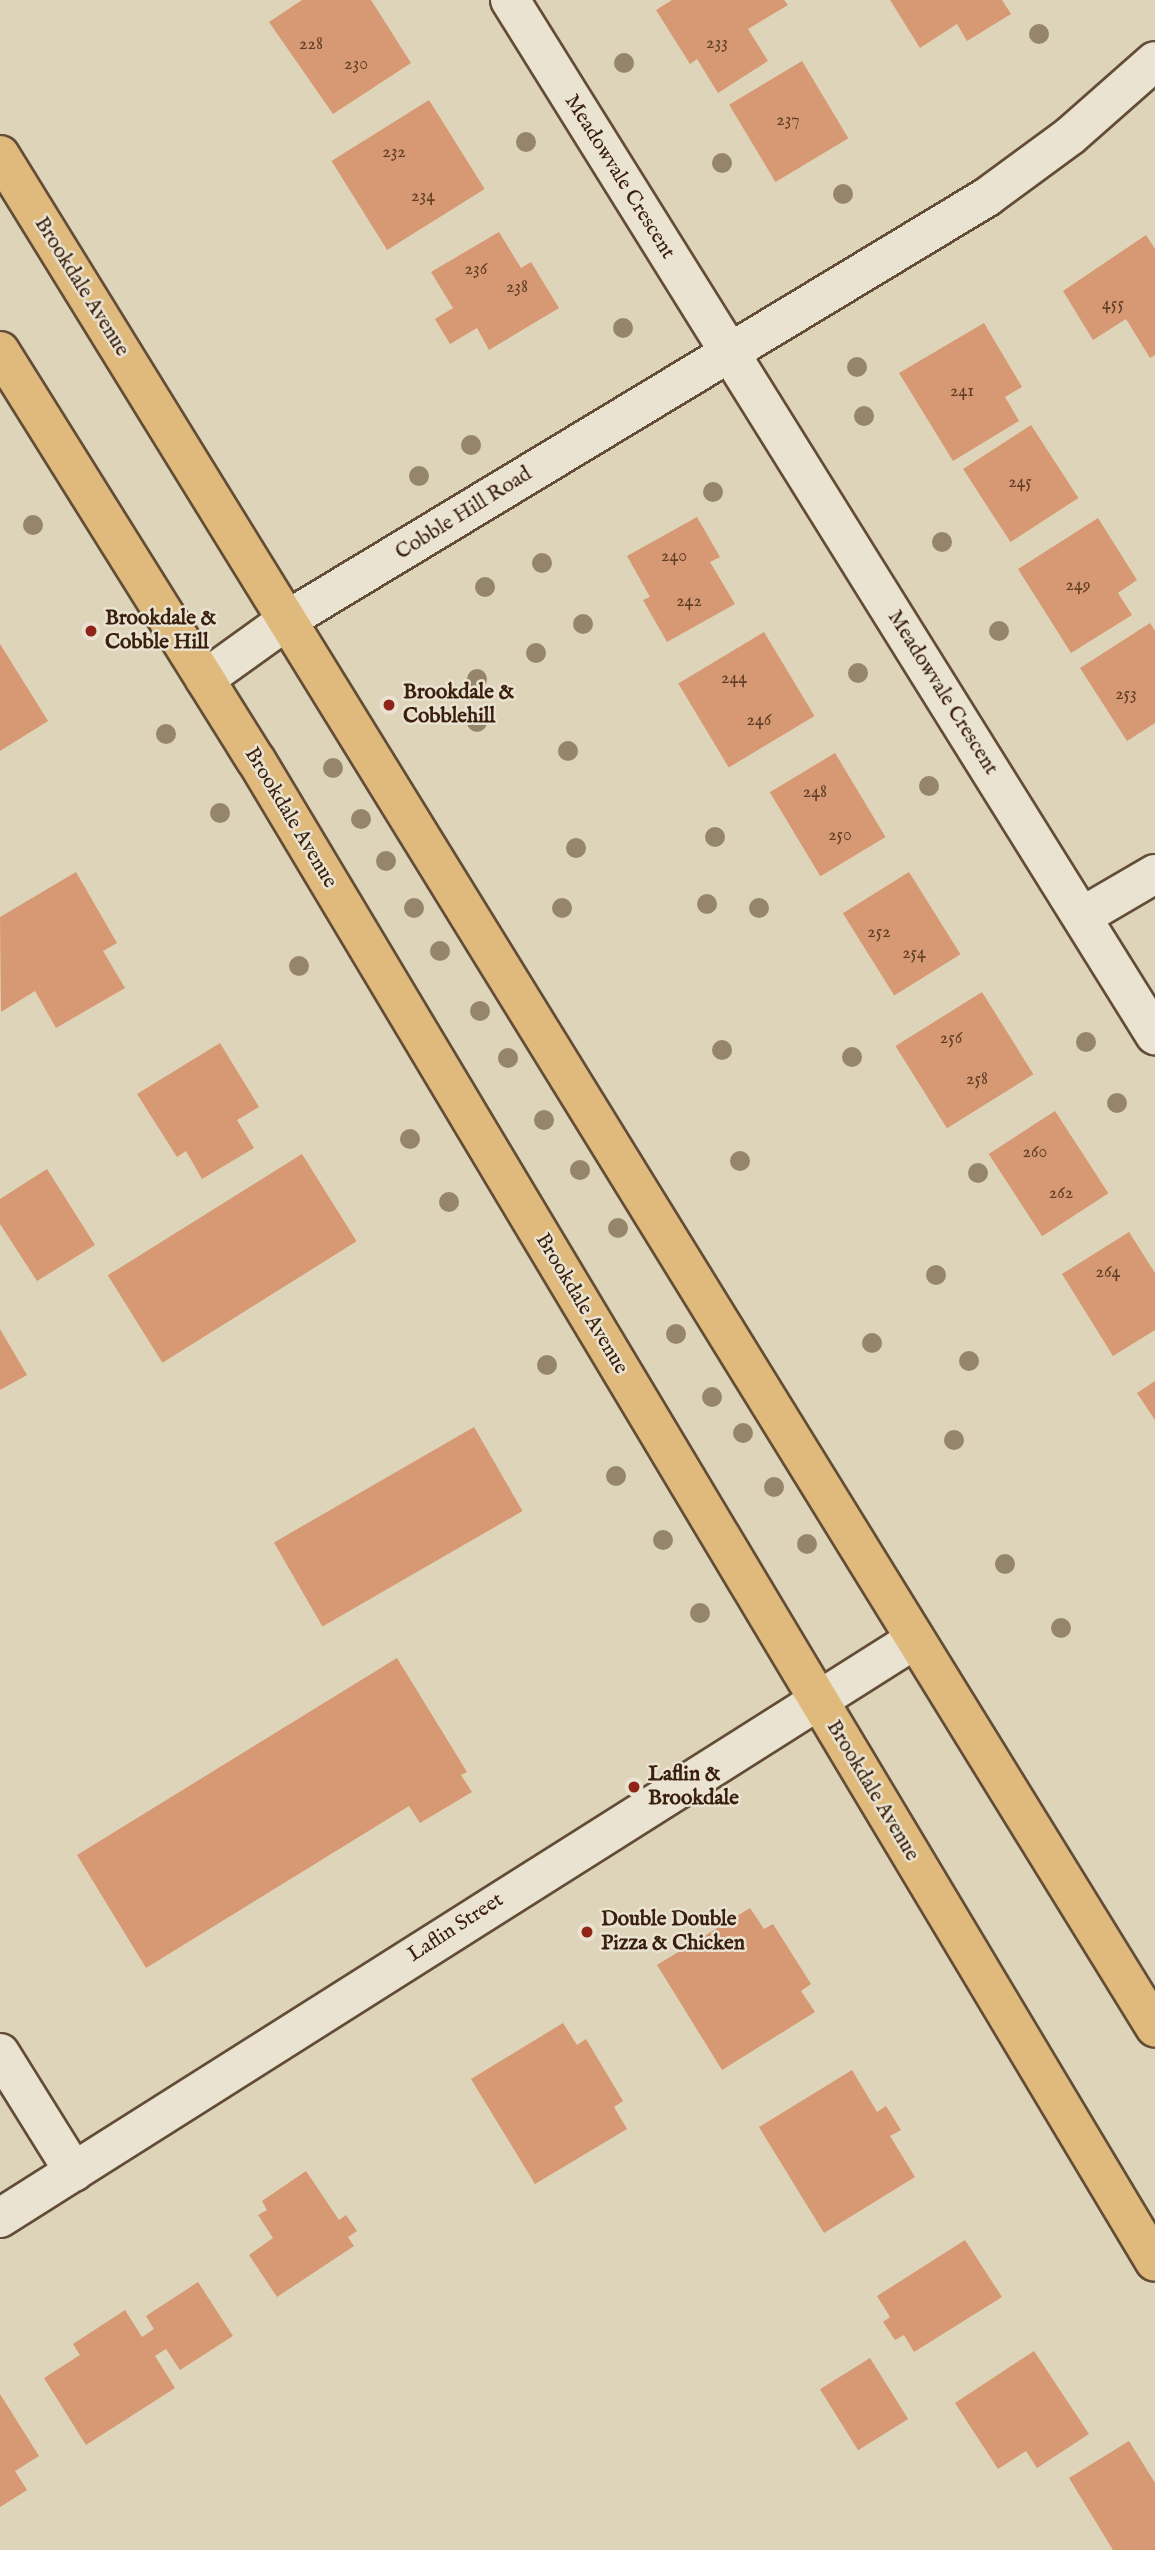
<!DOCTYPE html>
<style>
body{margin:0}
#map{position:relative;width:1155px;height:2550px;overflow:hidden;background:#ded4b9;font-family:"IM FELL English",serif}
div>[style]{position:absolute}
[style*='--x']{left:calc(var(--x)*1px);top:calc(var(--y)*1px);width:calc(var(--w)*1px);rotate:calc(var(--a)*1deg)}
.building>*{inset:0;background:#d69973;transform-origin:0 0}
.roads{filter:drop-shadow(2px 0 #634d37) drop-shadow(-2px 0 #634d37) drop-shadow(0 2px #634d37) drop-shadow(0 -2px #634d37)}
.street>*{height:38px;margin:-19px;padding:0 19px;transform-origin:19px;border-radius:19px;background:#eae3d2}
.primary>*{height:38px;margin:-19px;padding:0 19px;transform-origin:19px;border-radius:19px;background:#dfba7c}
.trees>*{width:20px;height:20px;margin:-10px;border-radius:50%;background:#95866b}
.dots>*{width:19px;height:19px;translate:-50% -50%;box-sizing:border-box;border:4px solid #eae3d2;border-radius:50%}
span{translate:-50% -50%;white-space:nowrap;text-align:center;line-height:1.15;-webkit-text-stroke:5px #eae3d2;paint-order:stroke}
.number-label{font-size:18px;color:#613e26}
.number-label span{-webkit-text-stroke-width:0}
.street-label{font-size:21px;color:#3a200c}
.poi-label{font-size:21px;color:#3a200c;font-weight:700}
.left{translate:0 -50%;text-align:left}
</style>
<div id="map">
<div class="building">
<i style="clip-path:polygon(302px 0,371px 0,411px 63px,333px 114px,269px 22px)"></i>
<i style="clip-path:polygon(672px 0,784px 0,788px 5px,748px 29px,768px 61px,718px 93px,697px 59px,690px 64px,656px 10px)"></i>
<i style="clip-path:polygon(890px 0,1002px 0,1011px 14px,967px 41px,957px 24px,920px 48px)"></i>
<i style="left:802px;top:61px;width:90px;height:85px;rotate:59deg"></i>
<i style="left:429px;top:100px;width:105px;height:115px;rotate:58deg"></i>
<i style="clip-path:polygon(499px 232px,521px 268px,531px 262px,559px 308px,489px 350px,477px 328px,450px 344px,435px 319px,453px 308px,431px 272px)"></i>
<i style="clip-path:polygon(1146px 235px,1155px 249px,1155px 355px,1150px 358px,1126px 319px,1093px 340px,1063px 291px)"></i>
<i style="clip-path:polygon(984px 323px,1022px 387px,1005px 397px,1019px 421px,953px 461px,899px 373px)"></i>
<i style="left:1031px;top:425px;width:87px;height:81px;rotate:57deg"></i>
<i style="clip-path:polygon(697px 517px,720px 557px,710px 562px,735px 604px,667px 642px,643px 600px,650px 597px,627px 556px)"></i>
<i style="clip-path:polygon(1098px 518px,1137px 580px,1118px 593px,1132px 615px,1071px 653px,1018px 569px)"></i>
<i style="clip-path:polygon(1150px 623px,1155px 631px,1155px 723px,1127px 741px,1080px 668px)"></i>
<i style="left:764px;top:632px;width:98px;height:100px;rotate:59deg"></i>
<i style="clip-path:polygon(0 644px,48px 721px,0 751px)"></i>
<i style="left:835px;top:753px;width:98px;height:76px;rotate:59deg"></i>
<i style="clip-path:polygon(76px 872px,117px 943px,103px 951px,125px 988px,56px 1028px,35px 991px,1px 1012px,0 917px)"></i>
<i style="left:909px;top:872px;width:97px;height:78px;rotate:58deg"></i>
<i style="left:982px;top:992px;width:97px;height:102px;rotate:58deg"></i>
<i style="clip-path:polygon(220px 1043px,259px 1107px,237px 1120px,254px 1148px,202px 1179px,186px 1151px,177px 1157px,137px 1094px)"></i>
<i style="left:1055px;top:1111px;width:98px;height:79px;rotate:57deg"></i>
<i style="left:302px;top:1154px;width:103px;height:229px;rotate:58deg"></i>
<i style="clip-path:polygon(47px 1169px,95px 1245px,37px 1281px,0 1224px,0 1199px)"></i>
<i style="clip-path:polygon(1129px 1232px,1155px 1273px,1155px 1330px,1113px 1356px,1062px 1274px)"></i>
<i style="clip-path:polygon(0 1329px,27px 1375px,0 1390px)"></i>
<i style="clip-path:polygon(1155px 1381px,1155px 1420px,1137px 1393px)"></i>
<i style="left:474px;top:1427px;width:97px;height:231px;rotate:60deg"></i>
<i style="clip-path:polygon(397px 1658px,467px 1772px,461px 1775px,472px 1792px,420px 1823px,409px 1806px,146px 1968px,77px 1855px)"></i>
<i style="clip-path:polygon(750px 1908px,764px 1929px,773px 1924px,811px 1984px,801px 1991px,815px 2012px,722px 2070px,657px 1965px)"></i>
<i style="clip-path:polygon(563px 2023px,577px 2045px,586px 2039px,623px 2101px,614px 2107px,627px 2129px,535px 2184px,471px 2079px)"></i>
<i style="clip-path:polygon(852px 2070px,877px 2112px,886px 2106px,901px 2130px,890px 2136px,915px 2177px,824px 2233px,759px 2127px)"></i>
<i style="clip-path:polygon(306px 2171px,339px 2220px,346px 2215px,357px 2231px,348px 2237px,354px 2246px,277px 2297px,249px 2255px,273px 2238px,258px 2215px,267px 2210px,262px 2201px)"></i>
<i style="clip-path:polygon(965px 2240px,1002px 2297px,914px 2352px,904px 2335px,895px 2340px,883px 2322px,890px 2317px,877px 2296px)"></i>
<i style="clip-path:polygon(198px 2282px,233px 2336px,180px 2370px,166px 2349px,155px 2356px,175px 2388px,86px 2445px,44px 2378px,80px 2355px,73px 2344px,125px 2310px,142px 2337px,154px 2329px,146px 2316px)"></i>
<i style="clip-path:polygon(1034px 2351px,1089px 2434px,1037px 2468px,1026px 2451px,998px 2469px,955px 2403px)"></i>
<i style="left:870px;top:2358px;width:72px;height:59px;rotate:58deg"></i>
<i style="clip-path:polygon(0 2394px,39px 2456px,15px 2471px,27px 2490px,0 2507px)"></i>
<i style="clip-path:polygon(1129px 2441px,1155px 2483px,1155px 2550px,1113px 2550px,1069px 2478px)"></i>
</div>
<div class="roads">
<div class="street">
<i style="--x:510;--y:0;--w:1220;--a:58.07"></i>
<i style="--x:205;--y:679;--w:101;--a:-35.7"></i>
<i style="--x:287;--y:620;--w:818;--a:-31.14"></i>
<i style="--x:987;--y:197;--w:103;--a:-36.3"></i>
<i style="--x:1070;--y:136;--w:113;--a:-41.4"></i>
<i style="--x:1083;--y:916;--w:83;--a:-30.3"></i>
<i style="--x:0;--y:2053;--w:140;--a:58.1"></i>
<i style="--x:0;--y:2218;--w:1081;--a:-32.31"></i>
</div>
<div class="primary">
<i style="--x:0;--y:155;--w:2200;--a:58.33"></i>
<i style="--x:0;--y:351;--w:483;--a:58"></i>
<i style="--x:256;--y:760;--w:1750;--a:59.1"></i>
</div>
</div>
<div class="trees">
<i style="left:1039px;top:34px"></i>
<i style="left:624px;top:63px"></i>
<i style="left:526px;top:142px"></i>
<i style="left:722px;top:163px"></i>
<i style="left:843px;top:194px"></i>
<i style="left:623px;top:328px"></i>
<i style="left:857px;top:367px"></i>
<i style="left:864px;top:416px"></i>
<i style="left:471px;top:445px"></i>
<i style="left:419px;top:476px"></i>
<i style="left:713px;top:492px"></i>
<i style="left:33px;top:525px"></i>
<i style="left:942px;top:542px"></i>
<i style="left:542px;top:563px"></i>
<i style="left:485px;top:587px"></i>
<i style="left:583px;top:624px"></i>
<i style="left:999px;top:631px"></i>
<i style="left:536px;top:653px"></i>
<i style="left:858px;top:673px"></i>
<i style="left:477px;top:679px"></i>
<i style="left:477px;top:722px"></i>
<i style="left:166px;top:734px"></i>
<i style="left:568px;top:751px"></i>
<i style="left:333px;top:768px"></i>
<i style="left:929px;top:786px"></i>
<i style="left:220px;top:813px"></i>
<i style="left:361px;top:819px"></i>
<i style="left:715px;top:837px"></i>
<i style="left:576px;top:848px"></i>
<i style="left:386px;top:861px"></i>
<i style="left:707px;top:904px"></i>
<i style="left:414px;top:908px"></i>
<i style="left:562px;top:908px"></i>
<i style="left:759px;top:908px"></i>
<i style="left:440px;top:951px"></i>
<i style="left:299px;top:966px"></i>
<i style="left:480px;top:1011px"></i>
<i style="left:1086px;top:1042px"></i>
<i style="left:722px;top:1050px"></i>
<i style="left:852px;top:1057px"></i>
<i style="left:508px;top:1058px"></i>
<i style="left:1117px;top:1103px"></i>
<i style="left:544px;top:1120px"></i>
<i style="left:410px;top:1139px"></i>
<i style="left:740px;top:1161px"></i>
<i style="left:580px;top:1170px"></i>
<i style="left:978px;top:1173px"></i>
<i style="left:449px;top:1202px"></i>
<i style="left:618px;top:1228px"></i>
<i style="left:936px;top:1275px"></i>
<i style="left:676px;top:1334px"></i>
<i style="left:872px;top:1343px"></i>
<i style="left:969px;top:1361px"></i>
<i style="left:547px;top:1365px"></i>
<i style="left:712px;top:1397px"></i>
<i style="left:743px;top:1433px"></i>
<i style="left:954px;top:1440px"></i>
<i style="left:616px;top:1476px"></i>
<i style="left:774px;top:1487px"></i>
<i style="left:663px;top:1540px"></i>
<i style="left:807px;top:1544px"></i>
<i style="left:1005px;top:1564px"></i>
<i style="left:700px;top:1613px"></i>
<i style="left:1061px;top:1628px"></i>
</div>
<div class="dots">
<i style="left:91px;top:631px;background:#8f2418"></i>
<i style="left:389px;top:705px;background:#8f2418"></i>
<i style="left:634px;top:1787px;background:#8f2418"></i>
<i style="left:587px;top:1932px;background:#8f2418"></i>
</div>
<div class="number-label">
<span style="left:717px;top:44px">233</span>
<span style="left:311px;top:45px">228</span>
<span style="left:356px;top:65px">230</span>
<span style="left:788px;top:121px">237</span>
<span style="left:394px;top:153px">232</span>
<span style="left:423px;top:197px">234</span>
<span style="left:476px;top:270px">236</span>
<span style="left:517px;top:288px">238</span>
<span style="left:1113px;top:305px">455</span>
<span style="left:962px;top:392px">241</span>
<span style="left:1020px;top:483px">245</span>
<span style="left:674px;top:557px">240</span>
<span style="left:1078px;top:586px">249</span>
<span style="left:689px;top:602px">242</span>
<span style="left:734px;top:679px">244</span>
<span style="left:1126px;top:695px">253</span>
<span style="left:759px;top:721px">246</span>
<span style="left:815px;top:793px">248</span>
<span style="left:840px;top:836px">250</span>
<span style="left:879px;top:933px">252</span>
<span style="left:914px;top:954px">254</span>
<span style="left:951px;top:1039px">256</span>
<span style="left:977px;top:1080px">258</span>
<span style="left:1035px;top:1153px">260</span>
<span style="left:1061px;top:1194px">262</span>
<span style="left:1108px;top:1273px">264</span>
</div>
<div class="street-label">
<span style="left:619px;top:177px;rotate:58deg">Meadowvale Crescent</span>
<span style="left:81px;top:287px;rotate:58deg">Brookdale Avenue</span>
<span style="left:464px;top:514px;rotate:-32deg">Cobble Hill Road</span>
<span style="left:942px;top:693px;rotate:58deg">Meadowvale Crescent</span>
<span style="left:290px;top:818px;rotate:59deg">Brookdale Avenue</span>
<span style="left:581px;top:1304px;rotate:59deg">Brookdale Avenue</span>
<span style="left:872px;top:1791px;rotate:59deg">Brookdale Avenue</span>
<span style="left:456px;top:1928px;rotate:-33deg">Laflin Street</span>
</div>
<div class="poi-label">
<span class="left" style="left:105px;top:631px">Brookdale &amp;<br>Cobble Hill</span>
<span class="left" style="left:403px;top:705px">Brookdale &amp;<br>Cobblehill</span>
<span class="left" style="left:648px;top:1787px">Laflin &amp;<br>Brookdale</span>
<span class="left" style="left:601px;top:1932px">Double Double<br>Pizza &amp; Chicken</span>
</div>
</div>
